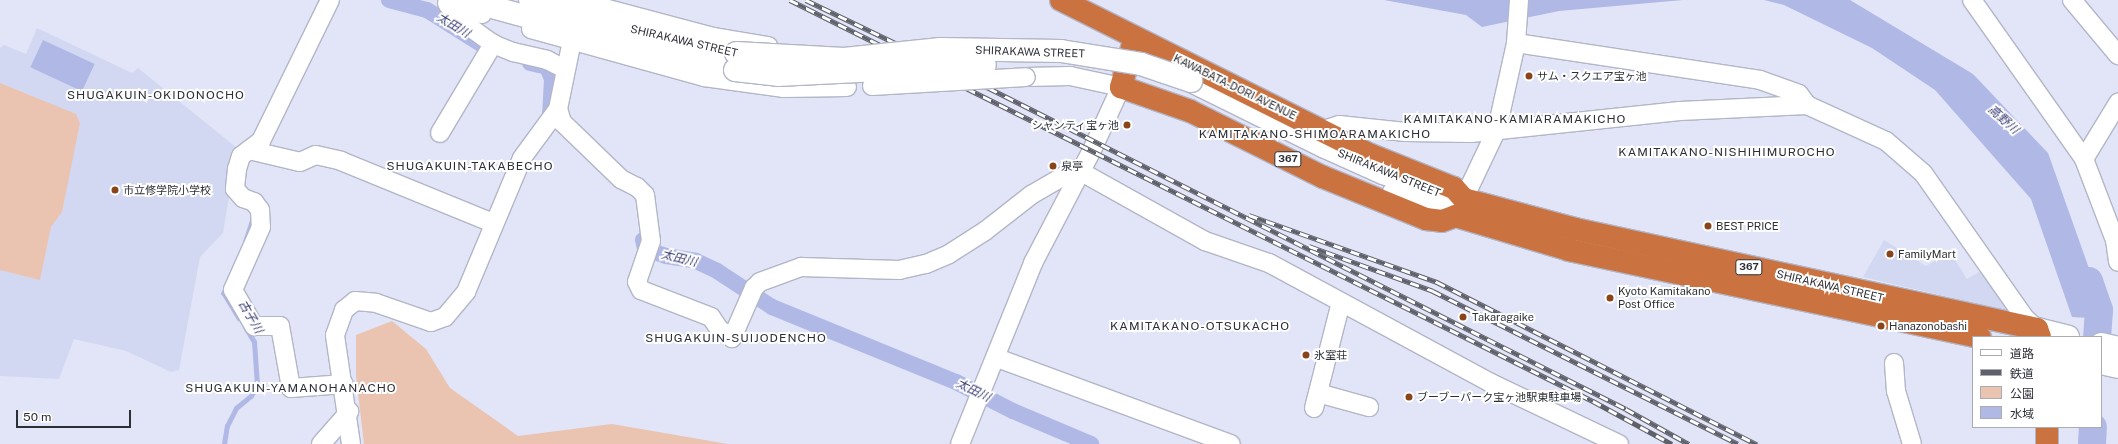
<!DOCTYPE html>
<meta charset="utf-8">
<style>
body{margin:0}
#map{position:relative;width:2118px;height:444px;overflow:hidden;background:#e1e5f7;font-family:"Public Sans","Noto Sans JP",sans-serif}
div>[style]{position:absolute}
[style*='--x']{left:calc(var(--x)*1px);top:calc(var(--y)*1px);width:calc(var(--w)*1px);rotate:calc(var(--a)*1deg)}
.built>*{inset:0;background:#d3d8f2}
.green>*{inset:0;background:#eac4b1}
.water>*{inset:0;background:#b0b8e6;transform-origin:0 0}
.stream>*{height:4.5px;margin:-2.25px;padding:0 2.25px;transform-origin:2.25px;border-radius:2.25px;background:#b0b8e6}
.canal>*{height:16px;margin:-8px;padding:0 8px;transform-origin:8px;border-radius:8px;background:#b0b8e6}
.river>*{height:28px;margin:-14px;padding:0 14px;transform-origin:14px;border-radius:14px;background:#b0b8e6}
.roads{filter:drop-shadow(1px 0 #b2b6c7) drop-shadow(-1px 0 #b2b6c7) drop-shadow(0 1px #b2b6c7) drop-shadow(0 -1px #b2b6c7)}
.street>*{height:18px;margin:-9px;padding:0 9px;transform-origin:9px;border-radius:9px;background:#fff}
.secondary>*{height:22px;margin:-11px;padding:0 11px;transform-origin:11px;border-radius:11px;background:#fff}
.highway>*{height:22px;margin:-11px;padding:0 11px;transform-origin:11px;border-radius:11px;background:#ca7340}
.rail>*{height:4.5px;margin-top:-2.25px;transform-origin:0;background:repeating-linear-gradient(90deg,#fff 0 9px,#5e606a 0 18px);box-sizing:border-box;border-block:1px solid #5e606a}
.bridges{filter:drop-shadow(1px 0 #b2b6c7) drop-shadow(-1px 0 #b2b6c7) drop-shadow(0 1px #b2b6c7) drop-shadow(0 -1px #b2b6c7)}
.street-bridge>*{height:18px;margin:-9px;padding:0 9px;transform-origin:9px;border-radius:9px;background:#fff}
.secondary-bridge>*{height:22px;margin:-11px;padding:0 11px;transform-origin:11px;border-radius:11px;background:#fff}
.dots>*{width:11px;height:11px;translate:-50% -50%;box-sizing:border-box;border:2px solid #fff;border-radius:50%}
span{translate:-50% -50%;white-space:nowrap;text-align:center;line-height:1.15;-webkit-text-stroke:4px #fff;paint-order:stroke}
.shield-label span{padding:1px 3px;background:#fff;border:1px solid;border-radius:3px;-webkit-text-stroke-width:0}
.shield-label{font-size:10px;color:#2d2f36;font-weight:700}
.street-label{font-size:11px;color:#2d2f36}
.poi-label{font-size:11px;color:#2d2f36}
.left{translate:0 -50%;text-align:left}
.right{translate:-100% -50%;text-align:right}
.water-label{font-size:12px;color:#343971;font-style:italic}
.neighbourhood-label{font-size:12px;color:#2d2f36;letter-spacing:1px}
.legend{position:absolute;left:1972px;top:336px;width:130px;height:92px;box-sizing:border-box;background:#fff;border:1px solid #abacaf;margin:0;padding:5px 7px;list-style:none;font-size:12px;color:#2d2f36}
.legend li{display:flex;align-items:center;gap:8px;height:20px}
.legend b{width:20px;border:1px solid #abacaf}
.scale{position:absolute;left:16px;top:410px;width:115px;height:18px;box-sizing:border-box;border:2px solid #2d2f36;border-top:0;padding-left:5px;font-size:12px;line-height:14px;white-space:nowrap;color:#2d2f36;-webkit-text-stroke:3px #fff;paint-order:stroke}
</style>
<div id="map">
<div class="built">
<i style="clip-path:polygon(37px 28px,132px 73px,138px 68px,237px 148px,223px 233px,200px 257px,179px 370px,171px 372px,126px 351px,74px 339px,59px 379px,0 376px,0 48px,4px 45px,26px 54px)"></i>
<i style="clip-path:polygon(1884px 240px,1926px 266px,1950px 252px,1967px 279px,1982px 270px,2008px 311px,1863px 277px)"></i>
</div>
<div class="green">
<i style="clip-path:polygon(0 83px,76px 114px,80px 123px,62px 212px,51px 227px,40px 280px,0 270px)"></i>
<i style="clip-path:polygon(392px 321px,426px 349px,450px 388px,518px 436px,612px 424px,728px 444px,364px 444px,356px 376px,356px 335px)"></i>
</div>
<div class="water">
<i style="clip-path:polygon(1384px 0,1683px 0,1559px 11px,1482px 27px,1466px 15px)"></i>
<i style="clip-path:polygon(1764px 0,1850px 0,1973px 74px,2048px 153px,2107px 319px,2072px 317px,2031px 199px,1935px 90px,1872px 48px,1784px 5px)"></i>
<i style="left:43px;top:40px;width:57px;height:30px;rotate:25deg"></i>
</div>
<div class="stream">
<i style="--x:245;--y:242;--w:23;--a:-72"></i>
<i style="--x:227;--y:287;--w:7;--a:117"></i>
<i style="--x:224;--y:293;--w:29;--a:59"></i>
<i style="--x:224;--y:444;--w:18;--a:-81"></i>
<i style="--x:227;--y:426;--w:20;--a:-63"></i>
<i style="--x:236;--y:408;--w:19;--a:-39"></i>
<i style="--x:251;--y:396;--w:13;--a:-61"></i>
<i style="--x:257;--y:385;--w:43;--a:-94"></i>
<i style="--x:254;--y:342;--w:17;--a:-121"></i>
</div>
<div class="canal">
<i style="--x:389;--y:0;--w:39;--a:15"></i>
<i style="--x:427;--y:10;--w:67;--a:32.3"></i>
<i style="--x:530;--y:63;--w:17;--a:13"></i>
<i style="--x:547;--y:67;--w:13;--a:67"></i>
<i style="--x:552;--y:79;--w:34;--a:93"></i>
<i style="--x:550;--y:113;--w:5;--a:53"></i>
<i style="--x:643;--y:240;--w:9;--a:77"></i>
<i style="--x:645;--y:249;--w:22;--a:18"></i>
<i style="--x:666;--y:256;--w:30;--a:9"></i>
<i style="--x:696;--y:261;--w:23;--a:25"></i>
<i style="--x:717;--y:271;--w:66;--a:33.2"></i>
<i style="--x:772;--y:307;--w:199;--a:22.2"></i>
<i style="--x:956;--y:382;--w:64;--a:27"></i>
<i style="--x:1013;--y:411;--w:85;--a:22.9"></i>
</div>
<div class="river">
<i style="--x:2089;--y:281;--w:31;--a:71"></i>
<i style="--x:2099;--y:310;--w:27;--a:94"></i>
<i style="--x:2092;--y:444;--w:17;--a:-87"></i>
</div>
<div class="roads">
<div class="street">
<i style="--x:330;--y:0;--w:157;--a:116.1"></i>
<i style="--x:261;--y:141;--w:25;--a:143"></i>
<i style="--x:241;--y:156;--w:14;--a:107"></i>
<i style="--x:237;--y:169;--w:20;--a:96"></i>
<i style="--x:235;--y:189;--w:12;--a:48"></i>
<i style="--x:243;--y:198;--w:12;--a:20"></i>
<i style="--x:254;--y:202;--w:10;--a:53"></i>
<i style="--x:260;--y:210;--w:17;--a:87"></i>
<i style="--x:261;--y:227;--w:69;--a:114"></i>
<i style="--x:233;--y:290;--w:42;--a:59.7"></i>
<i style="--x:254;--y:326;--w:26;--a:0"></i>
<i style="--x:280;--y:326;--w:63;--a:79.9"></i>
<i style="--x:291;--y:388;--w:53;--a:-4.3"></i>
<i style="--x:574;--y:0;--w:144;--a:14.9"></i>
<i style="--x:713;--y:37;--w:56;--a:9.3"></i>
<i style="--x:1972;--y:0;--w:194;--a:54.8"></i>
<i style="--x:2084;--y:159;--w:87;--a:69.1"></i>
<i style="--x:2115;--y:240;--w:22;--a:82"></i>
<i style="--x:2072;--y:0;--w:72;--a:50.1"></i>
<i style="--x:447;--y:3;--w:18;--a:56"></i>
<i style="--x:457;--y:18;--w:44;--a:35.8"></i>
<i style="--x:493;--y:44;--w:22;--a:22"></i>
<i style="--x:513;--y:52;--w:35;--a:13"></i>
<i style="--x:547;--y:60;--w:20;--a:27"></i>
<i style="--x:448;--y:5;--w:35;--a:15"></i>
<i style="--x:531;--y:29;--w:180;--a:15.5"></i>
<i style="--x:704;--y:77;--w:81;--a:7.8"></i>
<i style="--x:784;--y:88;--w:63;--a:-0.9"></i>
<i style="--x:1516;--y:43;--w:43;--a:-86"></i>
<i style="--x:558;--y:109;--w:14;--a:73"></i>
<i style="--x:562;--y:122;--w:82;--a:44"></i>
<i style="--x:621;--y:179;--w:18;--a:27"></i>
<i style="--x:637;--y:187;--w:11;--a:45"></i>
<i style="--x:645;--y:195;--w:46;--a:82.6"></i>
<i style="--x:651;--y:241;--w:43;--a:108.9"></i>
<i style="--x:637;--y:282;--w:9;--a:63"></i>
<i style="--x:641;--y:290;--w:75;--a:21.1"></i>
<i style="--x:711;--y:317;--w:14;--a:56"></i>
<i style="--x:719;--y:329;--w:16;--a:35"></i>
<i style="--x:732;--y:338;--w:55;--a:-66.3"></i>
<i style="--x:754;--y:288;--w:8;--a:-45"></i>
<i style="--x:760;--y:282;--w:44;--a:-20.1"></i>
<i style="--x:801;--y:267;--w:98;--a:1.8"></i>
<i style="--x:899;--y:270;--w:28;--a:-13"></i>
<i style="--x:926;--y:264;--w:25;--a:-23"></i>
<i style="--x:949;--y:254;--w:43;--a:-32.6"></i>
<i style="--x:985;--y:231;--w:58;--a:-38"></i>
<i style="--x:1031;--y:195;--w:52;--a:-30"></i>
<i style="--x:1076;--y:169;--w:148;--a:29.2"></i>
<i style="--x:1205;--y:241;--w:68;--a:19"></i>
<i style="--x:1269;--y:263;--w:252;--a:28.4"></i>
<i style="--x:1491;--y:383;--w:142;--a:25.5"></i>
<i style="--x:1323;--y:130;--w:17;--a:-17"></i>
<i style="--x:1339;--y:125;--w:67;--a:6"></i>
<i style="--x:1406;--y:132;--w:65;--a:0.9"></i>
<i style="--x:1471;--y:133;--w:210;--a:-6"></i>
<i style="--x:1680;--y:111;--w:127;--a:-2.7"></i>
<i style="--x:1807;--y:105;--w:87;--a:24.5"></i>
<i style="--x:1886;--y:141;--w:49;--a:40.9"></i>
<i style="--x:1923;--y:173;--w:177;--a:54.9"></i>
<i style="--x:2025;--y:318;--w:16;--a:43"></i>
<i style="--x:440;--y:133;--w:104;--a:-59.2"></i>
<i style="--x:249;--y:150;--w:52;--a:13.2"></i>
<i style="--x:300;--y:162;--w:17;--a:-24"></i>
<i style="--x:316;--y:155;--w:26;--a:13"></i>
<i style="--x:341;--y:161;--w:164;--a:22.2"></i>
<i style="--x:2084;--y:159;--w:66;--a:-58.7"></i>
<i style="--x:1459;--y:209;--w:89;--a:-64.6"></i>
<i style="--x:1497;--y:129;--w:88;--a:-77.5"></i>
<i style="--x:1516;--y:43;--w:247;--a:8.6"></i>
<i style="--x:1760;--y:80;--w:41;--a:19.7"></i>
<i style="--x:1799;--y:94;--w:14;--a:54"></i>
<i style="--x:997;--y:358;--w:249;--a:20.2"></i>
<i style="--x:1894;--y:363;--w:28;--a:86"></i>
<i style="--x:1896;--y:391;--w:55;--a:73.2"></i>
<i style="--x:1318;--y:393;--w:53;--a:15.4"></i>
<i style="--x:1314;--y:408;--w:109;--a:-75.7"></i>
<i style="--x:321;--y:444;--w:43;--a:-48.8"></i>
<i style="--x:351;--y:444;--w:110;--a:-98.4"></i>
<i style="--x:335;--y:335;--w:27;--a:-70"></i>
<i style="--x:344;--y:310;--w:14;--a:-39"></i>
<i style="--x:355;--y:301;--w:21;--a:5"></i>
<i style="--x:376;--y:303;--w:58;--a:19.1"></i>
<i style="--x:431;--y:322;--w:15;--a:-20"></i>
<i style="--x:445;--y:317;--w:33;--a:-50"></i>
<i style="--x:466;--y:292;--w:145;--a:-67.3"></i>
<i style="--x:522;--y:158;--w:61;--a:-53.7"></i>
<i style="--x:558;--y:109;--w:69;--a:-78.4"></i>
<i style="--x:960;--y:444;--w:195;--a:-68"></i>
<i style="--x:1033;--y:263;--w:127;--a:-62.4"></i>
<i style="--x:1092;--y:150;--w:69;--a:-65.3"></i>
<i style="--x:1121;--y:87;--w:52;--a:-167.8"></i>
<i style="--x:1070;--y:76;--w:44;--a:178.7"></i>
</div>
<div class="secondary">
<i style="--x:466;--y:0;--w:235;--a:15.3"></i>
<i style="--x:693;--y:62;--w:43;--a:10.8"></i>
<i style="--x:530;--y:0;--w:117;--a:15.8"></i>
<i style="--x:643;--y:32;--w:95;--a:12.7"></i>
<i style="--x:1191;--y:81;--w:149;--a:26.2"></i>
<i style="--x:1325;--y:147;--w:64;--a:24.1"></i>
<i style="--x:1383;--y:173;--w:68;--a:19.8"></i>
<i style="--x:1394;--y:192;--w:66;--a:21.2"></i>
<i style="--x:2037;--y:329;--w:32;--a:14"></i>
<i style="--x:2101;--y:344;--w:17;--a:13"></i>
<i style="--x:2101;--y:363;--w:17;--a:13"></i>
</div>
<div class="highway">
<i style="--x:1061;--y:0;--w:347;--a:26.6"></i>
<i style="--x:1371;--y:155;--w:89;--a:21.7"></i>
<i style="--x:1454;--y:188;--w:15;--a:48"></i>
<i style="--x:1464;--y:199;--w:115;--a:15.1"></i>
<i style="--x:1575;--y:229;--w:473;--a:12.2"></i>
<i style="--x:2037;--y:329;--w:9;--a:69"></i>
<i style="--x:1133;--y:44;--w:45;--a:105.6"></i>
<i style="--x:1121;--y:87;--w:73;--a:19.2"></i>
<i style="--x:1190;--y:111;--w:148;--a:26.4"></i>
<i style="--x:1323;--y:177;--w:111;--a:22.2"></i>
<i style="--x:1426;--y:219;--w:16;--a:7"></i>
<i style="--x:1442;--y:221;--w:15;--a:-20"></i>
<i style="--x:1456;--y:216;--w:118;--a:16.7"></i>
<i style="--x:1569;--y:250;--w:420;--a:12"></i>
<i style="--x:2047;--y:427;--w:17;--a:90"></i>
</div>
</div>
<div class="rail">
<i style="--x:790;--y:0;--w:898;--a:26.54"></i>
<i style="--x:1593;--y:401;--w:90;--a:28.6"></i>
<i style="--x:806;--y:0;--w:203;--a:25.7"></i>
<i style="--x:989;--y:88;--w:713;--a:26.74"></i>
<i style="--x:1626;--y:409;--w:72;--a:29.1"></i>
<i style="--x:1249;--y:215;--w:200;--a:19.6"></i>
<i style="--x:1437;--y:282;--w:359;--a:26.9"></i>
<i style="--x:1309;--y:246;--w:132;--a:19.9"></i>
<i style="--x:1433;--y:291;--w:341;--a:26.6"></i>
</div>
<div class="bridges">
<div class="street-bridge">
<i style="--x:872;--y:86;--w:154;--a:-3.3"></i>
</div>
<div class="secondary-bridge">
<i style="--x:736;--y:53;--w:108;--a:3.2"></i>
<i style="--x:844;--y:59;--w:97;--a:-5.9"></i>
<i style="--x:940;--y:49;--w:121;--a:0.9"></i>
<i style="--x:1061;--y:51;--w:81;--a:9.2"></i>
<i style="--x:1141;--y:64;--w:53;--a:18.8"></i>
<i style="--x:735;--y:70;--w:43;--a:6.6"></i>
<i style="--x:778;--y:75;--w:207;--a:-2.8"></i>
</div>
</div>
<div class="dots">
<i style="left:1529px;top:76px;background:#894519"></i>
<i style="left:1127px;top:125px;background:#894519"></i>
<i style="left:1053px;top:166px;background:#894519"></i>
<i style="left:115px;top:190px;background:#894519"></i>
<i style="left:1708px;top:226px;background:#894519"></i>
<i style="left:1890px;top:254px;background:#894519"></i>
<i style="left:1610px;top:298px;background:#894519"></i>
<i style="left:1463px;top:317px;background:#894519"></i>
<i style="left:1881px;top:326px;background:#894519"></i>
<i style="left:1306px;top:355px;background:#894519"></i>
<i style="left:1409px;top:397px;background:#894519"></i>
</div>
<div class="shield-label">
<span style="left:1288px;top:159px">367</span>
<span style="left:1749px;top:267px">367</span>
</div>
<div class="street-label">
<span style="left:684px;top:41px;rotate:13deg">SHIRAKAWA STREET</span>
<span style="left:1030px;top:52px;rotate:2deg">SHIRAKAWA STREET</span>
<span style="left:1235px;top:87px;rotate:26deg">KAWABATA-DORI AVENUE</span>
<span style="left:1389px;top:173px;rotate:22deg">SHIRAKAWA STREET</span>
<span style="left:1830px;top:286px;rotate:13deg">SHIRAKAWA STREET</span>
</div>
<div class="poi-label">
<span class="left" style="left:1537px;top:76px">サム・スクエア宝ヶ池</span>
<span class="right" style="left:1119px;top:125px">シャンティ宝ヶ池</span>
<span class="left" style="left:1061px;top:166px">泉亭</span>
<span class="left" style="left:123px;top:190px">市立修学院小学校</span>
<span class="left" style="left:1716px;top:226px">BEST PRICE</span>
<span class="left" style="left:1898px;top:254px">FamilyMart</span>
<span class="left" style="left:1618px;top:298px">Kyoto Kamitakano<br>Post Office</span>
<span class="left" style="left:1472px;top:317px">Takaragaike</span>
<span class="left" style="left:1889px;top:326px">Hanazonobashi</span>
<span class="left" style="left:1314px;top:355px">氷室荘</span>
<span class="left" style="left:1417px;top:397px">ブーブーパーク宝ヶ池駅東駐車場</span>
</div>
<div class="water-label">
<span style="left:453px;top:26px;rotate:31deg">太田川</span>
<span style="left:2003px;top:120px;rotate:42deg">高野川</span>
<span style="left:679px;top:259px;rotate:14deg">太田川</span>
<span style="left:250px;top:317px;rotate:60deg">古子川</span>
<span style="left:973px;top:391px;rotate:26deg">太田川</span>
</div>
<div class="neighbourhood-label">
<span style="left:156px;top:96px">SHUGAKUIN-OKIDONOCHO</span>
<span style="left:1515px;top:120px">KAMITAKANO-KAMIARAMAKICHO</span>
<span style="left:1315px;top:135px">KAMITAKANO-SHIMOARAMAKICHO</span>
<span style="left:1727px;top:153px">KAMITAKANO-NISHIHIMUROCHO</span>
<span style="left:470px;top:167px">SHUGAKUIN-TAKABECHO</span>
<span style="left:1200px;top:327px">KAMITAKANO-OTSUKACHO</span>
<span style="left:736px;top:339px">SHUGAKUIN-SUIJODENCHO</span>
<span style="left:291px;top:389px">SHUGAKUIN-YAMANOHANACHO</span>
</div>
<ul class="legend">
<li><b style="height:5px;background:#fff"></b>道路</li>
<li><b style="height:5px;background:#5e606a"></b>鉄道</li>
<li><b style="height:11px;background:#eac4b1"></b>公園</li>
<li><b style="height:11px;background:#b0b8e6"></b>水域</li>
</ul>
<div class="scale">50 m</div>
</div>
